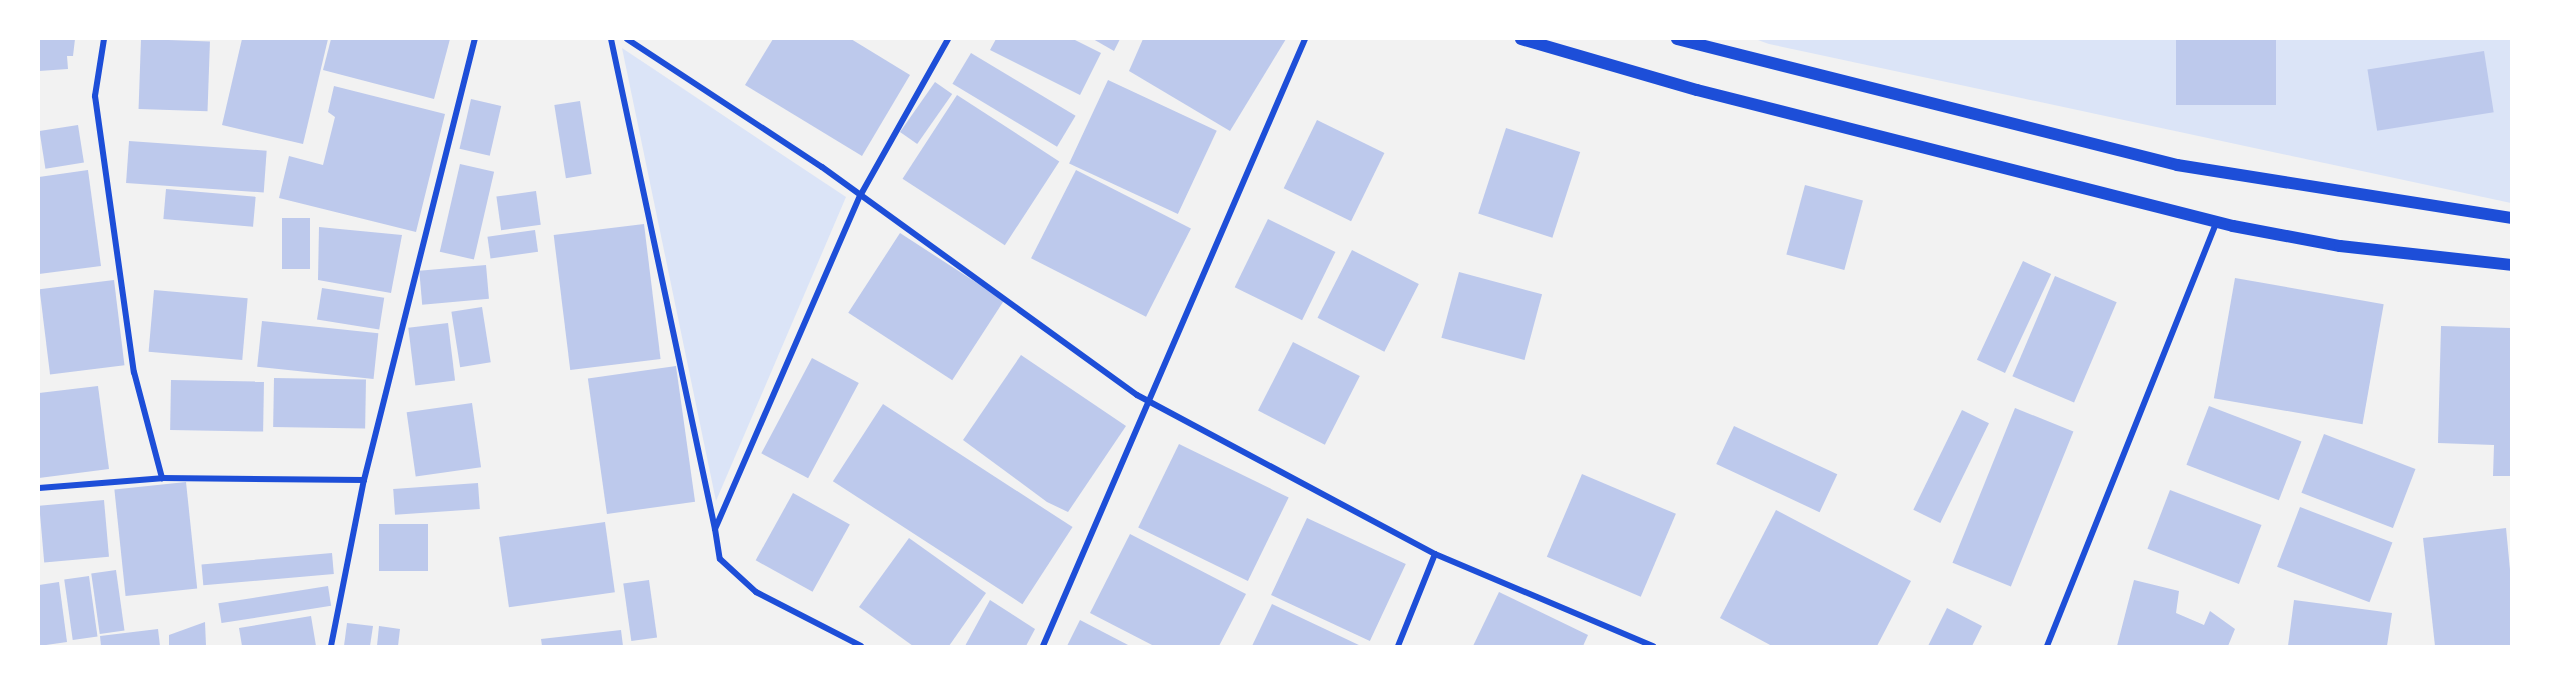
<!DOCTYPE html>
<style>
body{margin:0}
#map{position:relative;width:2550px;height:685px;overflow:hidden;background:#f2f2f2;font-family:"Space Grotesk",sans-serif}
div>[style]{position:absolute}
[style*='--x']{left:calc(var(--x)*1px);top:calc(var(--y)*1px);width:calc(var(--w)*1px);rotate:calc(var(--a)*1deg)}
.green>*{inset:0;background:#dbe4f7}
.building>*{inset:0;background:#bdc9ec;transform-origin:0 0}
.minor>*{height:6px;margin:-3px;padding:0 3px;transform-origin:3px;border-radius:3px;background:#1d4ed8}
.secondary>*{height:12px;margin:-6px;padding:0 6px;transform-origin:6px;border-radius:6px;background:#1d4ed8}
span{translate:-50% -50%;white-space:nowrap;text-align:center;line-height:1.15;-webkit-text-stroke:6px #fff;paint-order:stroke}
.frame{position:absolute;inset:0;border:40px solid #fff;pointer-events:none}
</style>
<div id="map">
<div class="green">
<i style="clip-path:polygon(1755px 39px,2511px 39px,2511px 203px,1769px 44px)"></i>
<i style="clip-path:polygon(622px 48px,846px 197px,716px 501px)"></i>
</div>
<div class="building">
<i style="clip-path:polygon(39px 39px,75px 39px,73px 56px,67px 56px,68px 69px,39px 71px)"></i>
<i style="left:141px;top:39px;width:69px;height:70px;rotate:2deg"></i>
<i style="clip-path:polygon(242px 39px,328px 39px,303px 144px,222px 125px)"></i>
<i style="clip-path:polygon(331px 39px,450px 39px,434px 99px,323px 70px)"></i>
<i style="clip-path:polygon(773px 39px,851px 39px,910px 75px,862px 156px,745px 85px)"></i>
<i style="clip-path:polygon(996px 39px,1073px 39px,1101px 53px,1080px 95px,990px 50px)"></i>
<i style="clip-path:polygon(1093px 39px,1120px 39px,1114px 51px)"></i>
<i style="clip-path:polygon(1143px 39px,1286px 39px,1230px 131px,1129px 71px)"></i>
<i style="left:2176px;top:39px;width:100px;height:66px"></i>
<i style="left:2484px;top:51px;width:62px;height:118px;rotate:81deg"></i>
<i style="left:971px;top:53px;width:122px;height:36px;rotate:31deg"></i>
<i style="left:1108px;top:80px;width:120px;height:92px;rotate:25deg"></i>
<i style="left:935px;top:82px;width:21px;height:61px;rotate:35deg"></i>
<i style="clip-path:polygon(334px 86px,445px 114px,416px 232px,279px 198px,289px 156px,323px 165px,335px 117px,328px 112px)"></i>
<i style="left:957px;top:95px;width:122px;height:100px;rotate:33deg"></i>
<i style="left:471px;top:99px;width:31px;height:51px;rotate:13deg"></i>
<i style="left:580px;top:101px;width:74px;height:26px;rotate:81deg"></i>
<i style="left:1317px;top:120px;width:75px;height:76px;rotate:26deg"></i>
<i style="left:78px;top:125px;width:38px;height:39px;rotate:81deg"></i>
<i style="left:1506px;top:128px;width:78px;height:90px;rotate:18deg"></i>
<i style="left:129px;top:141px;width:138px;height:42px;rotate:4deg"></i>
<i style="left:460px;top:164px;width:35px;height:90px;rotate:13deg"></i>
<i style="clip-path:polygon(88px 170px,101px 266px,39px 274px,39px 177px)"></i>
<i style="left:1076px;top:170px;width:129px;height:99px;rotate:27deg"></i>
<i style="left:1805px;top:185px;width:60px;height:72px;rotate:15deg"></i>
<i style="left:166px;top:189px;width:90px;height:30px;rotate:5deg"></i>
<i style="left:536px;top:191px;width:34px;height:40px;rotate:82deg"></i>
<i style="left:282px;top:218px;width:28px;height:51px"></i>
<i style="left:1268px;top:219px;width:75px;height:76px;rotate:26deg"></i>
<i style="left:644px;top:224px;width:136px;height:91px;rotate:83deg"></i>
<i style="clip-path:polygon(319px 227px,402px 235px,391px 293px,318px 280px)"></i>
<i style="left:535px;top:230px;width:22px;height:48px;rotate:82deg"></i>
<i style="left:900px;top:233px;width:124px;height:95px;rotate:33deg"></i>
<i style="left:1352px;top:250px;width:75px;height:76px;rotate:27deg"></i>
<i style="left:2023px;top:261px;width:31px;height:109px;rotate:25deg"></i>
<i style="left:486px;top:265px;width:34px;height:67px;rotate:85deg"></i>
<i style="left:1459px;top:272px;width:86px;height:68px;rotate:15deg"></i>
<i style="left:2055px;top:276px;width:67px;height:109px;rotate:23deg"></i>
<i style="left:2235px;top:278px;width:151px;height:122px;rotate:10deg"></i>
<i style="left:114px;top:280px;width:86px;height:75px;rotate:83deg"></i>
<i style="left:322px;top:288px;width:63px;height:32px;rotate:9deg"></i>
<i style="left:154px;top:290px;width:94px;height:62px;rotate:5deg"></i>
<i style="left:482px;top:307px;width:56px;height:31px;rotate:81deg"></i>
<i style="left:262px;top:321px;width:117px;height:46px;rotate:6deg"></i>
<i style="left:448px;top:323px;width:58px;height:40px;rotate:83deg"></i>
<i style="clip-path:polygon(2441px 326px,2511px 328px,2511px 476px,2493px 476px,2494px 445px,2438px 443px)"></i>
<i style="left:1293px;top:342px;width:75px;height:77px;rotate:27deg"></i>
<i style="clip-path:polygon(1021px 355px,1126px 426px,1068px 512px,1047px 502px,963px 440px)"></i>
<i style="left:812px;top:358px;width:53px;height:108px;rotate:28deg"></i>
<i style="left:676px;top:366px;width:137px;height:89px;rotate:82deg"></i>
<i style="left:274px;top:378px;width:92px;height:49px;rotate:1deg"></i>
<i style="left:171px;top:380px;width:93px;height:50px;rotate:1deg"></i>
<i style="clip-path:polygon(98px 386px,109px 469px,39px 478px,39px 393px)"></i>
<i style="left:472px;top:403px;width:65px;height:66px;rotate:82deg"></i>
<i style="left:883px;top:404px;width:226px;height:92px;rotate:33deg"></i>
<i style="left:2209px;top:406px;width:99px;height:63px;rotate:21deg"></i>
<i style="left:2015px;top:408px;width:63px;height:167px;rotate:22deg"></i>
<i style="left:1962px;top:410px;width:30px;height:111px;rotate:26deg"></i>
<i style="left:1734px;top:426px;width:114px;height:42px;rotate:25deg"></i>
<i style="left:2324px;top:434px;width:98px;height:63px;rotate:21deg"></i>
<i style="left:1179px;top:444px;width:122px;height:93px;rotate:26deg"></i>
<i style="left:1582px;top:474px;width:102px;height:90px;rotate:23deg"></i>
<i style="left:186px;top:482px;width:107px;height:72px;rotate:84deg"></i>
<i style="left:478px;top:483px;width:26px;height:85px;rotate:86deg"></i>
<i style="left:2170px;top:490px;width:98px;height:63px;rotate:21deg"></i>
<i style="left:793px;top:493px;width:65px;height:77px;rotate:29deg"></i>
<i style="left:104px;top:500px;width:57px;height:65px;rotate:85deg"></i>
<i style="left:2300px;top:507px;width:99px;height:64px;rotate:21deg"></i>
<i style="clip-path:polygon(1776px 510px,1911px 581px,1877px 646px,1772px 646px,1720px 618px)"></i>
<i style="left:1307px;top:518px;width:109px;height:85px;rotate:25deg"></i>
<i style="left:605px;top:522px;width:71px;height:107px;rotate:82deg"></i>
<i style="left:379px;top:524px;width:49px;height:47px"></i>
<i style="clip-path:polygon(2506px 528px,2511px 580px,2511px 646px,2435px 646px,2423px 538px)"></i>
<i style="clip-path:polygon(1130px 534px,1246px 594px,1219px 646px,1154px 646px,1090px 613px)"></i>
<i style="clip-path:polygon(909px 538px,986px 593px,949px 646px,913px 646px,859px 607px)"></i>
<i style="left:332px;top:553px;width:21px;height:131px;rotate:85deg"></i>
<i style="left:116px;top:570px;width:61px;height:25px;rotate:82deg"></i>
<i style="left:89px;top:576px;width:61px;height:25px;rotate:82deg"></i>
<i style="left:649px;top:580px;width:58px;height:26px;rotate:82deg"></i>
<i style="clip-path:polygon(2134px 580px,2179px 591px,2176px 613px,2204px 625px,2210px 611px,2235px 629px,2228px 646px,2117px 646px)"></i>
<i style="clip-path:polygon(59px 582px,67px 642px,39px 646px,39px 585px)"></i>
<i style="left:328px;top:586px;width:20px;height:111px;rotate:81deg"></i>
<i style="clip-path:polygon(1499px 592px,1588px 635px,1583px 646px,1473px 646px)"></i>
<i style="clip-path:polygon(990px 600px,1035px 629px,1026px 646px,965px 646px)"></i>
<i style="clip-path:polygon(2294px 600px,2392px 613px,2387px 646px,2288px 646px)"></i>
<i style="clip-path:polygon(1272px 604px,1361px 646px,1252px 646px)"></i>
<i style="clip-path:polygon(1947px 608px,1982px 626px,1972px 646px,1928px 646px)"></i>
<i style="clip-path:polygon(311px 616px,316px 646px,242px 646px,239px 628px)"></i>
<i style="clip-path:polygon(1080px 620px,1130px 646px,1067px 646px)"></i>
<i style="clip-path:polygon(205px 622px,206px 646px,169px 646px,169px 635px)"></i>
<i style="clip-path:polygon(347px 623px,373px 626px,370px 646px,344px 646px)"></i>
<i style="clip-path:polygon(379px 626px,400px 629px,398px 646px,377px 646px)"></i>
<i style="clip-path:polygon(158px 629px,160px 646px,101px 646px,100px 636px)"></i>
<i style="clip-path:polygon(621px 630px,623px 646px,542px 646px,541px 639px)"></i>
</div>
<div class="minor">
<i style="--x:104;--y:39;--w:58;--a:99"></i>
<i style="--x:95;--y:96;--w:279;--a:82"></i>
<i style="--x:134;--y:372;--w:110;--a:75.2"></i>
<i style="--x:162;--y:478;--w:202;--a:0.6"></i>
<i style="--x:611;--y:39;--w:501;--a:78.02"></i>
<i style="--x:715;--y:529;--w:363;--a:-66.5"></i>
<i style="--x:860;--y:196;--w:180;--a:-60.7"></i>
<i style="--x:627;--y:39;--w:233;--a:33.3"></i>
<i style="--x:822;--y:167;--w:389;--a:35.9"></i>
<i style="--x:1137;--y:395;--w:338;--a:28.1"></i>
<i style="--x:1435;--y:554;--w:237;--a:22.9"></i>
<i style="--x:39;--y:488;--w:123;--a:-4.6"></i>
<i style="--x:715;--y:529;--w:30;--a:81"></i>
<i style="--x:720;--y:559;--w:49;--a:42.5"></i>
<i style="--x:756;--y:592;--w:118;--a:27.2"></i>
<i style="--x:331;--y:646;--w:169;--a:-78.8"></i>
<i style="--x:364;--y:480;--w:455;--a:-75.9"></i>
<i style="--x:1043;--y:646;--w:661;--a:-66.65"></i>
<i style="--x:1398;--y:646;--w:99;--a:-68.1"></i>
<i style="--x:2047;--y:646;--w:457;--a:-68.2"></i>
</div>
<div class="secondary">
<i style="--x:1521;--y:39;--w:183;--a:16.2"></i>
<i style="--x:1697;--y:90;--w:553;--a:14.24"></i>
<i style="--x:2233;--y:226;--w:109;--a:10.6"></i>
<i style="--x:2340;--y:246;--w:172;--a:6.3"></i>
<i style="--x:1677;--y:39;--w:516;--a:14.14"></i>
<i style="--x:2177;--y:165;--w:338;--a:9"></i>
</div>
<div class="frame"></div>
</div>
